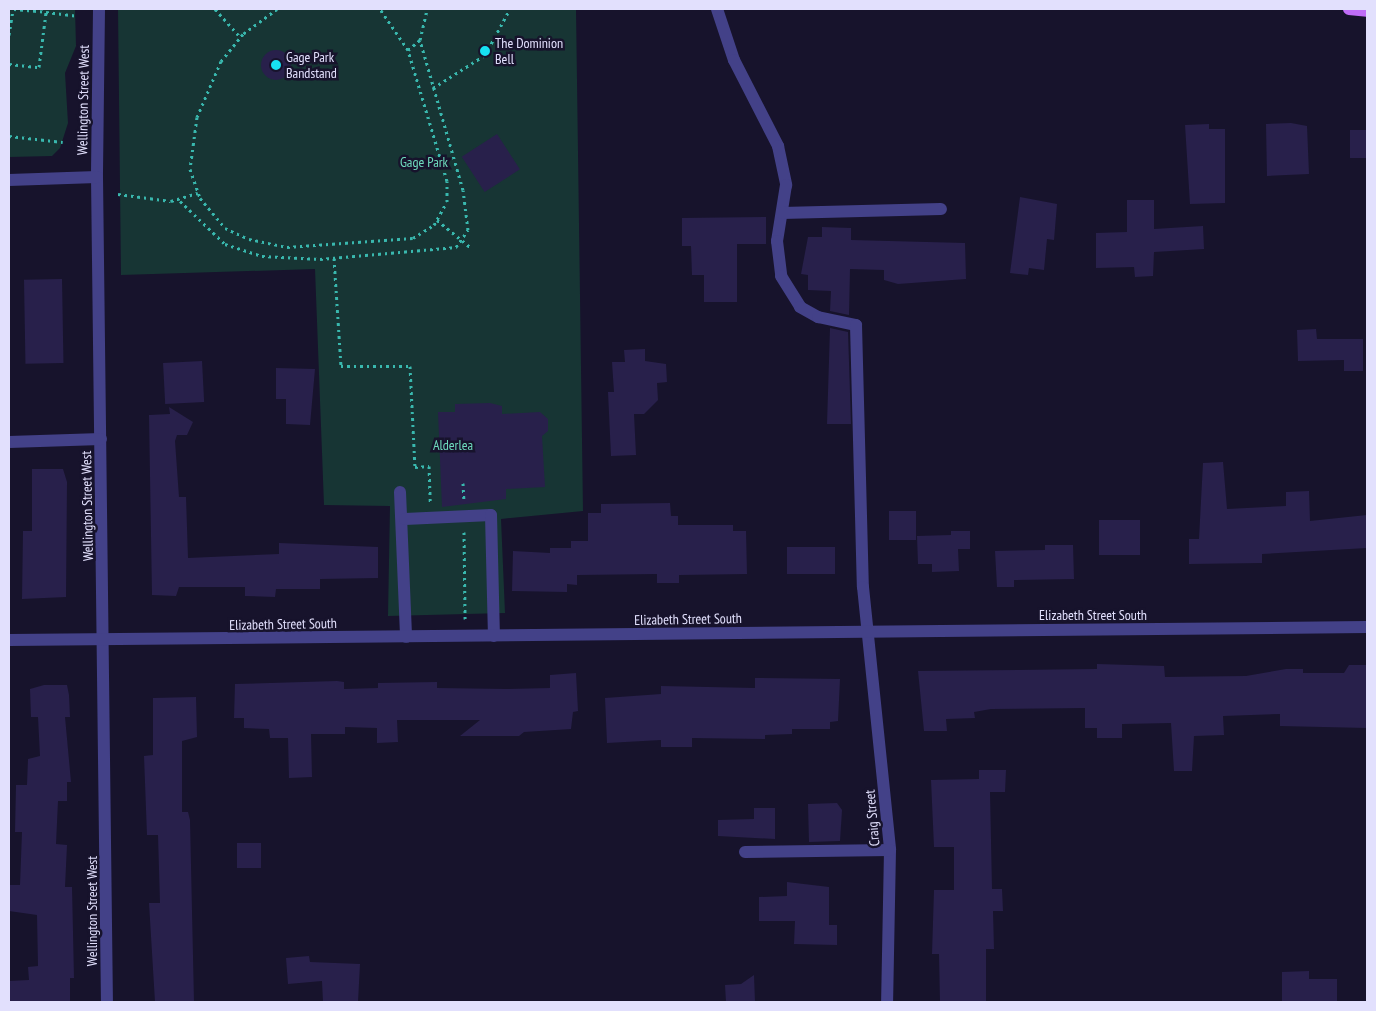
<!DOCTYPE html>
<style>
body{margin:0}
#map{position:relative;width:1376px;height:1011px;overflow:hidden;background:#17132c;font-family:"PT Sans Narrow",sans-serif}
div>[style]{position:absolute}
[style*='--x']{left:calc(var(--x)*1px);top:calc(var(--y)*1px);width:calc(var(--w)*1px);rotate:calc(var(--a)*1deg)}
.green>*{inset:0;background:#173534}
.building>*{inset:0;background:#28204b;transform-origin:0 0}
.round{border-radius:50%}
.path>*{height:3px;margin-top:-1.5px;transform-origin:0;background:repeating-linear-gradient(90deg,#39b8ae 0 2.5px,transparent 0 6.5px)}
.minor>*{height:12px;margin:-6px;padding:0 6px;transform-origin:6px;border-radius:6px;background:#434188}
.major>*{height:12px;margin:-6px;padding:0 6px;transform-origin:6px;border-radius:6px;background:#c06df7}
.dots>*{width:14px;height:14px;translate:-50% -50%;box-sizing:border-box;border:2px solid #17132c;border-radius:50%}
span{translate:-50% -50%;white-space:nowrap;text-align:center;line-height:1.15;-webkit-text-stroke:5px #17132c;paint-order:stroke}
.poi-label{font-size:14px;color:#e2e0fd}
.left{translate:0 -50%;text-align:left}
.street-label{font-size:14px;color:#e2e0fd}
.park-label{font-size:14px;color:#6edbbd}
.frame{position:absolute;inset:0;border:10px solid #e2e0fd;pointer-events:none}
</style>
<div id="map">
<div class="green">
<i style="clip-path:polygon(9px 9px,75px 9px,76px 46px,65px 73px,68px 123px,60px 148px,52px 156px,9px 157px)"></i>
<i style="clip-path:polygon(118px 9px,576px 9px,583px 511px,501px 519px,505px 613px,388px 616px,390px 506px,324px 505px,315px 269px,121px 275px)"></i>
</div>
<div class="building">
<i class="round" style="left:261px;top:50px;width:30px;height:30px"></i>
<i style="clip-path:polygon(1291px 123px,1307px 126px,1309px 174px,1267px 176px,1266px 124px)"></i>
<i style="clip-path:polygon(1209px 124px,1209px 129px,1225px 129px,1225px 203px,1190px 204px,1185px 125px)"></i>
<i style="left:1350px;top:130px;width:17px;height:28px"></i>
<i style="left:497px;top:134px;width:42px;height:42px;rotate:57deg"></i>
<i style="clip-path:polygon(1020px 197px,1057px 204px,1054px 240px,1047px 239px,1044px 270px,1029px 268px,1028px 275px,1010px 273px)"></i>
<i style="clip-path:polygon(1127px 200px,1154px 200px,1154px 229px,1203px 226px,1204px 249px,1154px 252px,1153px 276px,1135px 277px,1134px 267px,1096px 268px,1096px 233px,1127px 232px)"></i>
<i style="clip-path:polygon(766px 217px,766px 244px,737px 244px,737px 302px,704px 302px,704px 275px,692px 275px,691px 246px,682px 246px,682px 218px)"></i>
<i style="clip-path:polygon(822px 227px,851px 228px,851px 240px,965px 243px,966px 279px,898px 284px,884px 280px,884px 270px,850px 269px,849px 315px,830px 311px,831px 291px,808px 290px,808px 275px,801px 274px,808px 237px,822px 237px)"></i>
<i style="left:62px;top:279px;width:84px;height:38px;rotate:89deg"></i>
<i style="clip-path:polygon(830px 328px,848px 332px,851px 424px,827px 424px)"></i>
<i style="clip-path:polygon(1316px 329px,1317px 339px,1363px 339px,1363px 371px,1344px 371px,1344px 360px,1298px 361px,1297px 330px)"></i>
<i style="clip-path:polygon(645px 349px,645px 361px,666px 364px,667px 382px,657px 383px,658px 400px,644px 414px,634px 414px,636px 455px,611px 456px,608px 392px,614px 392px,612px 362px,625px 362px,624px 350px)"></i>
<i style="left:202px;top:361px;width:41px;height:39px;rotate:87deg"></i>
<i style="clip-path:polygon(276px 368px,315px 369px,310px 425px,286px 424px,286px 399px,276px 399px)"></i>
<i style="clip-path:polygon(490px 403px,502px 406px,502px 414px,540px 412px,548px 419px,548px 431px,542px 436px,545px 487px,506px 489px,506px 499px,442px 507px,438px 412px,455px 412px,455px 404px)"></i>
<i style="clip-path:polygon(169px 407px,193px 422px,187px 435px,177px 435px,175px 441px,179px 497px,186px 497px,188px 558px,279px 554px,279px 543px,378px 547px,378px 578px,320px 579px,320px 589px,276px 589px,275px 597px,245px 596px,245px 587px,179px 587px,176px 596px,152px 595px,149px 415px,170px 414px)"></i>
<i style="clip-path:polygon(1223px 462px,1227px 509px,1286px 506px,1286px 492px,1309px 491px,1310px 521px,1367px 515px,1367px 548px,1262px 554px,1262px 563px,1189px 564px,1189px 539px,1199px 539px,1203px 463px)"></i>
<i style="clip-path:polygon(32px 469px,63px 469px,67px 482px,66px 597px,22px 599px,23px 531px,32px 531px)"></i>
<i style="clip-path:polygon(670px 503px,671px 516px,678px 516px,678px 525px,733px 525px,733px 531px,746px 531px,747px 574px,679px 575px,679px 583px,657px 583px,657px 574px,577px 575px,577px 585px,567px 584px,567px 592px,512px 591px,513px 551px,550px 553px,550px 548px,571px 548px,571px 541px,588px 541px,588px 513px,601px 513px,601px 504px)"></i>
<i style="left:889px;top:511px;width:27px;height:29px"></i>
<i style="left:1099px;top:520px;width:41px;height:35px"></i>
<i style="clip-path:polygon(951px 531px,970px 531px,970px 549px,958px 549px,959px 571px,932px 572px,932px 564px,918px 564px,917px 536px,951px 535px)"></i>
<i style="clip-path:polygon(1045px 545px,1073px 545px,1074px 579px,1014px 580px,1014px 587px,997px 587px,995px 551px,1045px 550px)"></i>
<i style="left:787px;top:547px;width:48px;height:27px"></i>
<i style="clip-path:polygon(1097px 664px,1164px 666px,1165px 677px,1246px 676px,1286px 669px,1303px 669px,1303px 673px,1344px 673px,1349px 665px,1367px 665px,1367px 728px,1280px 726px,1280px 714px,1223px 716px,1224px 735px,1194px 736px,1192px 771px,1174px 771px,1171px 723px,1122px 724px,1122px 738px,1097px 738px,1097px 728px,1085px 728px,1085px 708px,991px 709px,974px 712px,975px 718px,946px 719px,947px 731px,924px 731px,918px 671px,1097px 669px)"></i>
<i style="clip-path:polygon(576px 673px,578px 711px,573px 712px,571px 729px,524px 732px,519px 736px,460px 736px,480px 720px,397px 720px,398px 742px,377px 743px,377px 728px,345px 727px,345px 734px,311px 734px,312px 777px,289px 778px,288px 738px,270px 738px,269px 729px,244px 728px,244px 718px,234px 718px,235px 684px,337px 681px,344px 682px,344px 689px,378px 688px,378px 683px,437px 682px,437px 688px,507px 689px,550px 688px,550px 675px)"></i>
<i style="clip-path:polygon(755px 678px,840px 679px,838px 721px,830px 722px,830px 729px,792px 729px,792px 734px,765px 735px,765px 739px,692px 738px,692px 747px,661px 747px,661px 740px,607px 743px,605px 698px,661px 694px,661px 686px,755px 688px)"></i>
<i style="clip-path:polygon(44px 685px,67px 685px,69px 695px,70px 717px,65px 717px,71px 782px,67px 782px,67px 801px,58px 801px,56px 844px,67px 845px,65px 887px,72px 887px,74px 978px,70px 978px,70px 1002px,9px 1002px,9px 981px,29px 980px,28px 967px,38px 966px,37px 915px,9px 911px,9px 885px,20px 885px,22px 832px,15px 832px,16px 785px,27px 785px,28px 759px,40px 756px,38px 717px,31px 717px,30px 689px)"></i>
<i style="clip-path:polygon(196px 697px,197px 737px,182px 741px,182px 812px,188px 812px,190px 820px,194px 1002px,155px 1002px,149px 903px,160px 903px,158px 835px,147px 835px,144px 756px,153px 755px,153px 698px)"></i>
<i style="clip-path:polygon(979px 770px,1006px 770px,1005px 792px,990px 792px,992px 889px,1002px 889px,1003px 911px,993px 911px,994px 949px,986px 949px,986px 1002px,940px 1002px,939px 954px,932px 954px,934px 890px,954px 890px,954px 847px,934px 847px,931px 780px,979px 779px)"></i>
<i style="clip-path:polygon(837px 803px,842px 810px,840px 841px,809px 842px,808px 804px)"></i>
<i style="clip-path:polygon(754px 808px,775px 808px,775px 839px,718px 836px,718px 820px,754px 819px)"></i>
<i style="left:237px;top:843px;width:24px;height:25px"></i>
<i style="clip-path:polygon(787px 882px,829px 887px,829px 925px,837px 925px,837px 945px,794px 944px,795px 921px,759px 921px,759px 897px,787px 896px)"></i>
<i style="clip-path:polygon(309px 956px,310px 962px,360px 964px,358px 1002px,323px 1002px,322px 981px,288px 984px,286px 958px)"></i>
<i style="clip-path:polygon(1309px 971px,1309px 979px,1337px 979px,1337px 1002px,1282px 1002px,1282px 972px)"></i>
<i style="clip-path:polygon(754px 975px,755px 1002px,726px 1002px,725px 985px,741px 984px)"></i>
</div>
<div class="path">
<i style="--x:14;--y:9;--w:32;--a:5"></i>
<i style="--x:215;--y:9;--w:38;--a:48"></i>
<i style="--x:277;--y:9;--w:42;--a:143.7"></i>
<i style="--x:243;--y:34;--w:35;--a:129"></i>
<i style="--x:221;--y:61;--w:61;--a:113.2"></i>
<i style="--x:197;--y:117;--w:52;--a:97.7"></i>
<i style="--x:190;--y:169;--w:31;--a:71"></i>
<i style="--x:200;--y:198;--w:39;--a:50"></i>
<i style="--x:225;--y:228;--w:26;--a:25"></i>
<i style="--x:249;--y:239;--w:39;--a:12"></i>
<i style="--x:287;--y:247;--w:126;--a:-4.1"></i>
<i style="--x:413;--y:238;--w:25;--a:-32"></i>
<i style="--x:434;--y:225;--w:26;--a:-61"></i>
<i style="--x:447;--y:202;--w:21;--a:-90"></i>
<i style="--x:447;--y:181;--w:137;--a:-106.6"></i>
<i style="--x:408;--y:50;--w:50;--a:-124.3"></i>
<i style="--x:9;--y:35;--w:26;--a:-81"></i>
<i style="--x:408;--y:50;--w:16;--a:-40"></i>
<i style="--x:420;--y:40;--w:32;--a:-77"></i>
<i style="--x:9;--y:64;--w:30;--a:6"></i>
<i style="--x:39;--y:67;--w:55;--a:-82.7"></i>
<i style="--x:46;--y:12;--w:31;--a:7"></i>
<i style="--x:433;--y:88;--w:62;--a:-32.4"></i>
<i style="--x:485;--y:55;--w:52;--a:-61.5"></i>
<i style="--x:9;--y:136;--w:54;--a:6.3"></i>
<i style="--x:118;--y:194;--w:53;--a:7.5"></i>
<i style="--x:171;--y:201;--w:28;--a:-17"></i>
<i style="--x:180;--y:201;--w:62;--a:43.7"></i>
<i style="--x:225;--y:244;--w:39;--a:18"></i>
<i style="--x:262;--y:256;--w:58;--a:3"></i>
<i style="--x:320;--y:259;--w:137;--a:-5"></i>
<i style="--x:456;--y:247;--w:21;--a:-55"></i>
<i style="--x:468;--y:230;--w:40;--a:-97.1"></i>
<i style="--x:463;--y:190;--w:156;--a:-106"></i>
<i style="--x:437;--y:220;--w:43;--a:39.3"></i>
<i style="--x:334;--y:258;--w:108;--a:86.3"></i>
<i style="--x:341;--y:366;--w:69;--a:0"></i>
<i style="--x:410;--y:366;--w:101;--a:87.2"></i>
<i style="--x:415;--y:467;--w:14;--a:-4"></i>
<i style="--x:429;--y:466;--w:37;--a:88"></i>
<i style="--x:463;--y:483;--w:18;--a:87"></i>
<i style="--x:464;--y:532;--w:87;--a:89.3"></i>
</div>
<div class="minor">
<i style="--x:99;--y:9;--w:168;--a:90.7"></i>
<i style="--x:97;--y:177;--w:825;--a:89.31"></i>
<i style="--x:717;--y:9;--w:54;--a:71.6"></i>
<i style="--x:734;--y:60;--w:97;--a:62.9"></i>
<i style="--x:778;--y:146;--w:40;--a:78"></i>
<i style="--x:786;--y:185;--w:57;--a:99.1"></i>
<i style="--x:777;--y:241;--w:35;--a:83"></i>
<i style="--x:781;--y:276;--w:36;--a:58"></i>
<i style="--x:800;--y:307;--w:21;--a:29"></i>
<i style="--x:818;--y:317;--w:39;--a:12"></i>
<i style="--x:856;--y:325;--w:262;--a:88.5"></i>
<i style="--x:863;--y:587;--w:264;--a:84.1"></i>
<i style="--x:890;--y:850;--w:152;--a:91.1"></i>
<i style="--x:9;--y:180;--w:88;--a:-2"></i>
<i style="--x:782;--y:213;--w:159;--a:-1.4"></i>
<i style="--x:9;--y:442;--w:92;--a:-1.9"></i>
<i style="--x:400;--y:492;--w:145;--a:87.6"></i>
<i style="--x:405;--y:519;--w:86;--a:-2.7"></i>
<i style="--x:491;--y:515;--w:121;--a:88.6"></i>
<i style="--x:9;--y:640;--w:1358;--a:-0.55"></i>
<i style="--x:745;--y:852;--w:145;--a:-0.8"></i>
</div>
<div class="major">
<i style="--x:1349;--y:9;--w:18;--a:6"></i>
</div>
<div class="dots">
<i style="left:485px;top:51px;background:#17e0f2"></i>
<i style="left:276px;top:65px;background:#17e0f2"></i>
</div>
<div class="poi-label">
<span class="left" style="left:495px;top:51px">The Dominion<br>Bell</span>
<span class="left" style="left:286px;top:65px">Gage Park<br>Bandstand</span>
</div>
<div class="street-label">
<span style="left:83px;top:100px;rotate:-89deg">Wellington Street West</span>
<span style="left:87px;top:506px;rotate:-91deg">Wellington Street West</span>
<span style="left:1093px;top:615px">Elizabeth Street South</span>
<span style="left:688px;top:619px;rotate:-1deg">Elizabeth Street South</span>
<span style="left:283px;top:624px;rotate:-1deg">Elizabeth Street South</span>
<span style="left:872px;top:818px;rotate:-95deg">Craig Street</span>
<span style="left:92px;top:911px;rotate:-90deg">Wellington Street West</span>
</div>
<div class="park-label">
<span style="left:424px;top:162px">Gage Park</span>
<span style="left:453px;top:445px">Alderlea</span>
</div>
<div class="frame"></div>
</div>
